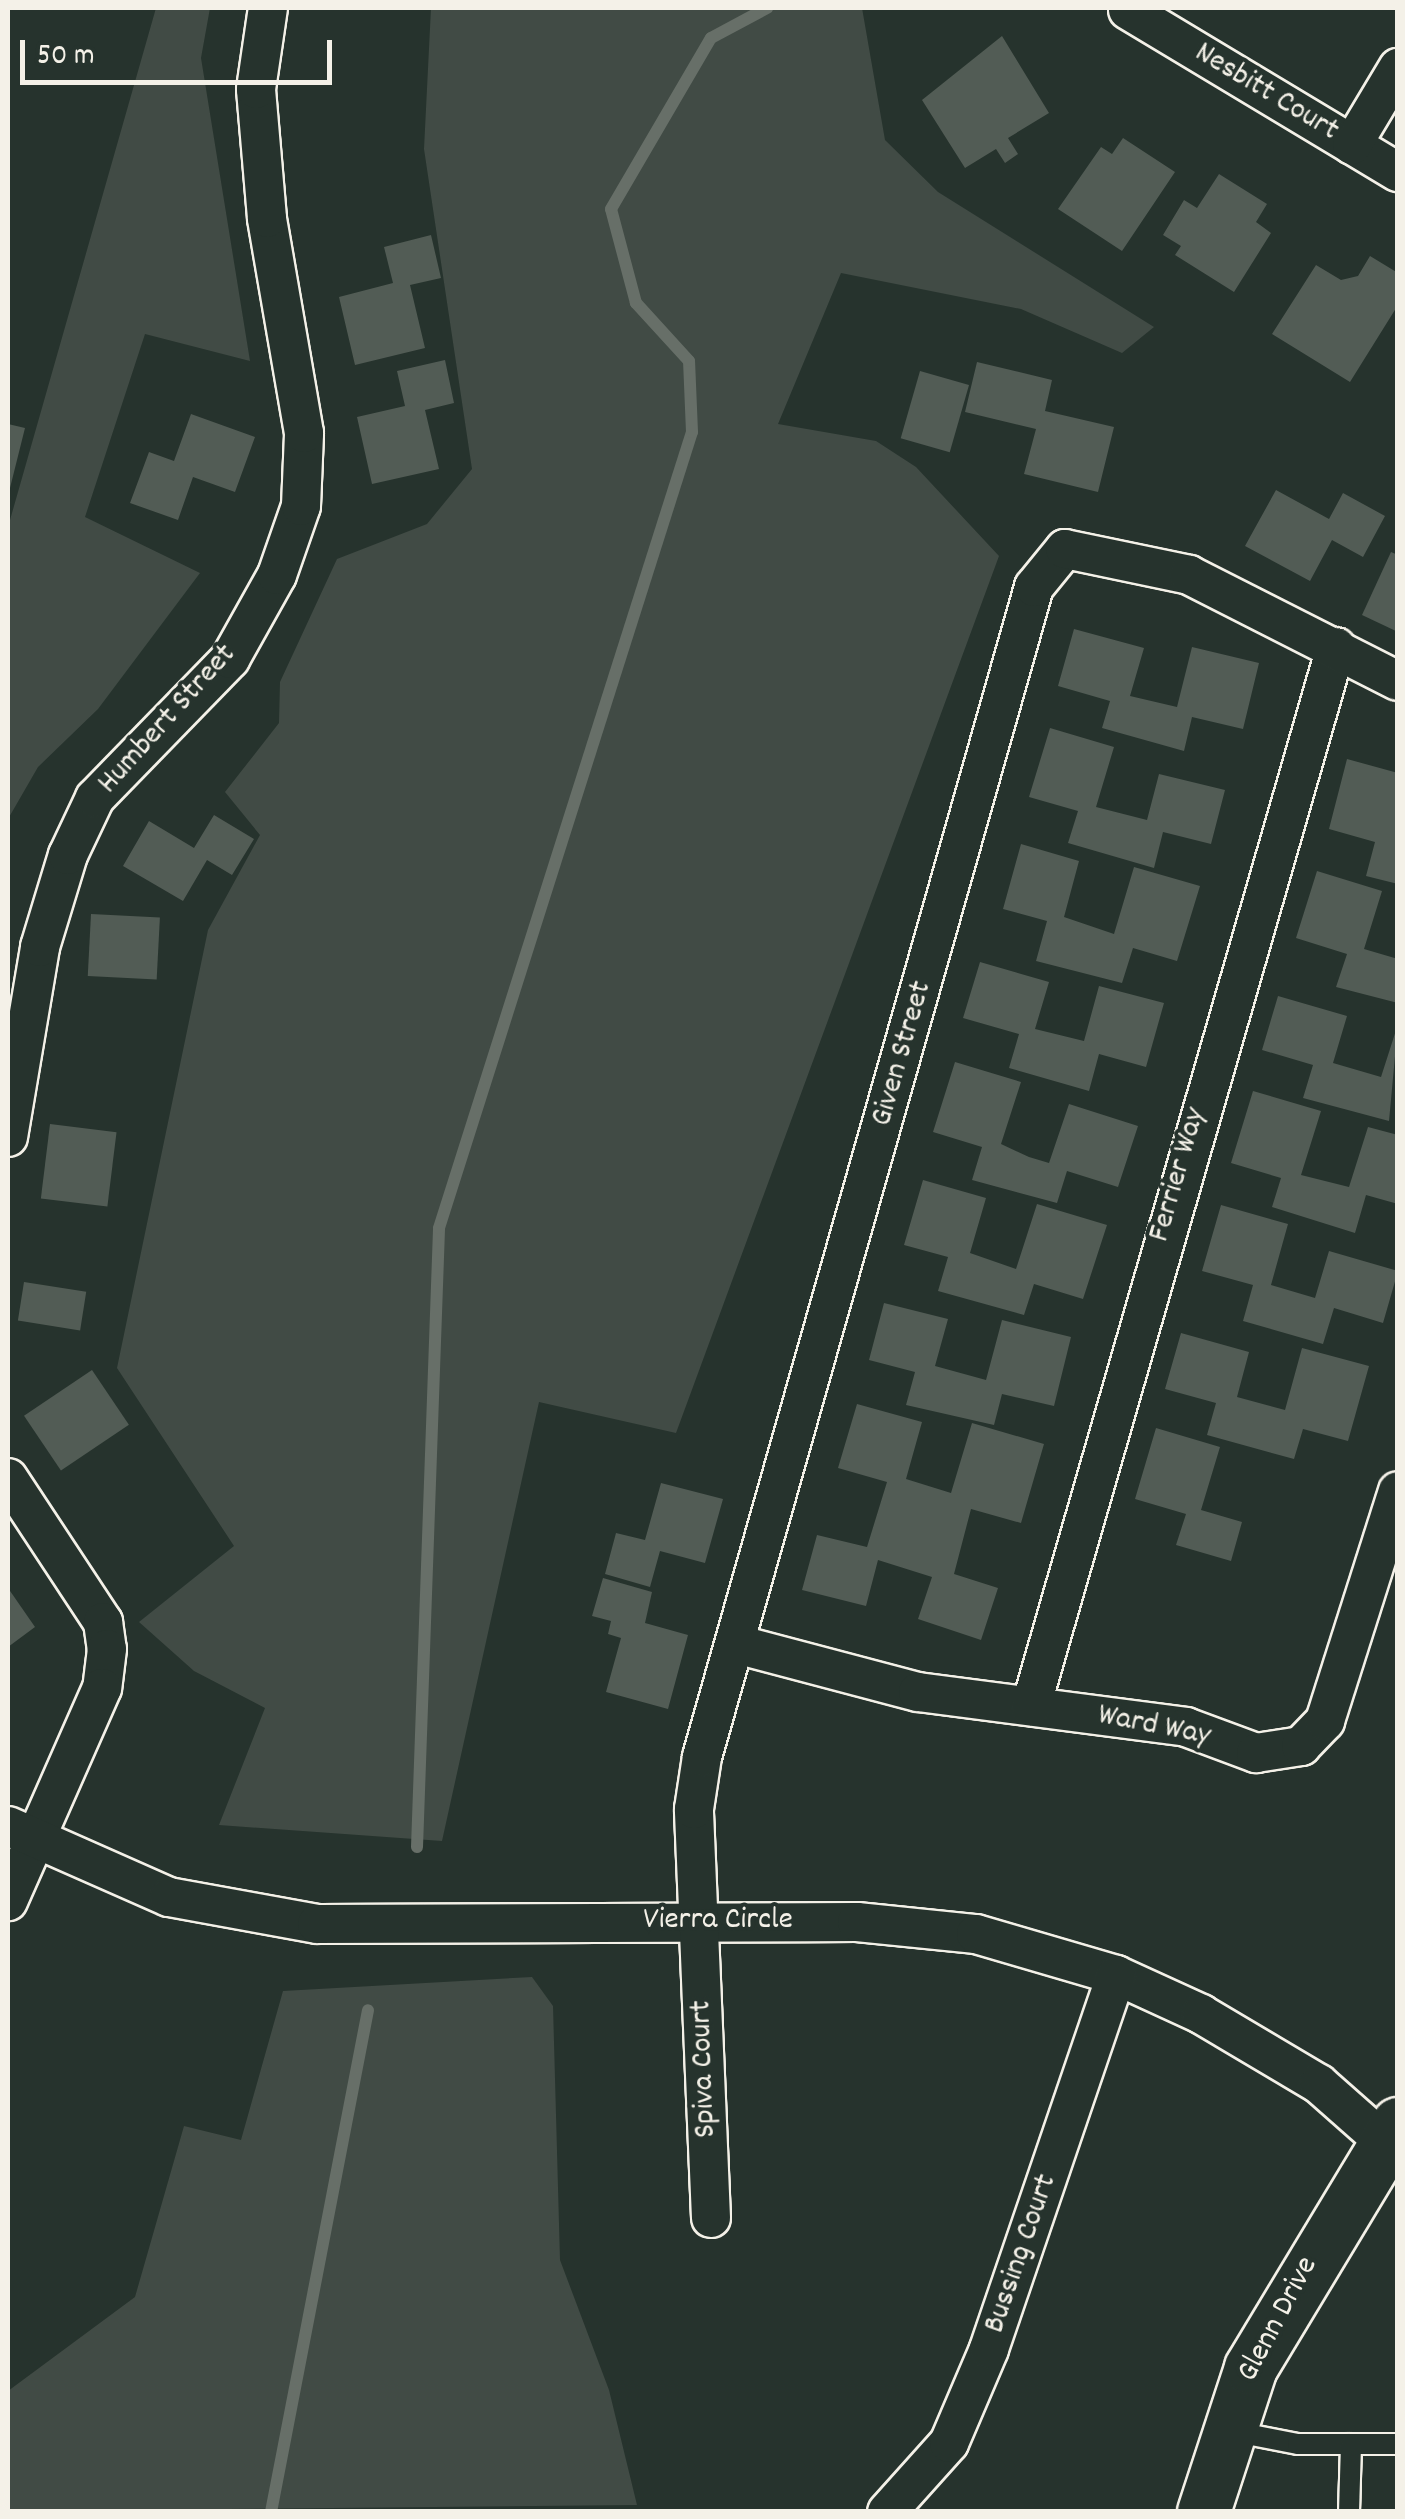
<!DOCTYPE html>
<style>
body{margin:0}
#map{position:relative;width:1405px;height:2519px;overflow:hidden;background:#26332d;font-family:Dekko,sans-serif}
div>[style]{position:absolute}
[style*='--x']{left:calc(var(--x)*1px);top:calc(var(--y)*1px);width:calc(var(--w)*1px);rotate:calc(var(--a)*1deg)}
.green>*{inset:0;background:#414b45}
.stream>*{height:12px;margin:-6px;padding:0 6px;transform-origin:6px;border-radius:6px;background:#676f68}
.building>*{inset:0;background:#525c55;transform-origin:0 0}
.roads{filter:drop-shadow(2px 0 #f4f1e8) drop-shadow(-2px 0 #f4f1e8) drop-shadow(0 2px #f4f1e8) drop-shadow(0 -2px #f4f1e8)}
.lane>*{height:20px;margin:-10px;padding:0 10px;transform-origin:10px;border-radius:10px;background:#26332d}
.street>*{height:38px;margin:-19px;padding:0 19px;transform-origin:19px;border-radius:19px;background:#26332d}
.secondary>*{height:52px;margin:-26px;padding:0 26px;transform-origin:26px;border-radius:26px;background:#26332d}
span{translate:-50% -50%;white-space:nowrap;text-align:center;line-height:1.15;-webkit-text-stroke:8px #26332d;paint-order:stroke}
.street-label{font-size:32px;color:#f4f1e8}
.frame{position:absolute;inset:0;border:10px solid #f4f1e8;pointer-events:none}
.scale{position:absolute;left:20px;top:40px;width:312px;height:45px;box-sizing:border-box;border:5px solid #f4f1e8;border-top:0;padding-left:12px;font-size:30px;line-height:35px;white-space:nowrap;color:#f4f1e8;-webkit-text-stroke:8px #26332d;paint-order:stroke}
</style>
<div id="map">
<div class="green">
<i style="clip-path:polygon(156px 8px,210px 8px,201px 58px,250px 361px,145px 334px,85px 517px,200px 573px,98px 709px,38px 767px,8px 819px,8px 527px)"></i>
<i style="clip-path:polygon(431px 8px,862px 8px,885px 140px,938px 192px,1154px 327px,1122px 353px,1021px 309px,841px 273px,778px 424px,876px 441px,916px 467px,999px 556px,676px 1433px,539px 1402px,442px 1841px,219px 1825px,265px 1708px,194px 1671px,139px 1622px,234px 1546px,117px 1368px,208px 930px,260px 835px,225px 792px,279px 723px,280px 682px,337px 559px,427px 524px,472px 469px,424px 149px)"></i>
<i style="clip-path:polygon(532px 1977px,553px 2006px,560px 2260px,609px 2390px,637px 2505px,8px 2511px,8px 2391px,135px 2297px,184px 2126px,241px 2140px,283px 1991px)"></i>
</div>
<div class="stream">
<i style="--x:417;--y:1847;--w:619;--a:-87.96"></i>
<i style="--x:439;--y:1228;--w:835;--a:-72.37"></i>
<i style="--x:692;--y:432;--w:71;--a:-92.4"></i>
<i style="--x:689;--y:361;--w:79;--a:-132.4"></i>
<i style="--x:636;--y:303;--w:97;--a:-104.9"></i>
<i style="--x:611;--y:209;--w:198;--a:-59.7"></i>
<i style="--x:711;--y:38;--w:64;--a:-28.2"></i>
<i style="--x:271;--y:2512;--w:511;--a:-79.06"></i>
</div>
<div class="building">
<i style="clip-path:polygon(1002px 36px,1049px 113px,1008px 138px,1018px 154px,1005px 163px,996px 149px,965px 168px,922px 100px)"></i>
<i style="clip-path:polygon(1123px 138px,1175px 172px,1122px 251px,1058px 209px,1101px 147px,1112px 154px)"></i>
<i style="clip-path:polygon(1219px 174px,1267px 204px,1256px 222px,1271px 233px,1234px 292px,1175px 255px,1181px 246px,1163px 235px,1184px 200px,1197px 208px)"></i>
<i style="clip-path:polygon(431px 235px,441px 278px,410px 285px,425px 348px,355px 365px,339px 297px,393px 283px,384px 247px)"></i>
<i style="clip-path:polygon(1370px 256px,1398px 273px,1398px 305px,1350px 382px,1272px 334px,1316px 265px,1341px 280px,1358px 276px)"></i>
<i style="clip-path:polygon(445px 360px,454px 403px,425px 410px,439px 469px,372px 484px,357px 417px,405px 406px,397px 371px)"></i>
<i style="clip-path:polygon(977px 362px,1052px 380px,1045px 411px,1114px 427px,1098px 492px,1024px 474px,1036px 429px,965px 412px)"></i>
<i style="left:920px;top:371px;width:51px;height:70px;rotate:16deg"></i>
<i style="clip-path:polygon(191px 414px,255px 437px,235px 492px,193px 477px,178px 520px,130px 503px,149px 452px,174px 461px)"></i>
<i style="clip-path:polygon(8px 424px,25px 428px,9px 492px,8px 492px)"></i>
<i style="clip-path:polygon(1276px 490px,1329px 519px,1343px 493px,1385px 516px,1363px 557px,1332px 540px,1310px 581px,1245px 546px)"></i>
<i style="clip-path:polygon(1391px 552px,1398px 555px,1398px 632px,1362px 615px)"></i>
<i style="clip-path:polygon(1074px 629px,1144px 648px,1130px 696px,1177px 707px,1192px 647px,1259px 663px,1243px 729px,1192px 717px,1184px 751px,1102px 728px,1110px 701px,1058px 686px)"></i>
<i style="clip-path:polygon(1050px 728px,1114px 747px,1096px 807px,1147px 820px,1159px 774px,1225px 790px,1211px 844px,1163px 832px,1154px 868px,1068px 843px,1078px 811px,1029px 797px)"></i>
<i style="clip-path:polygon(1347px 759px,1398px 773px,1398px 884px,1366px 876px,1375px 842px,1329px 829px)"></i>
<i style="clip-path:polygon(214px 815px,254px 839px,232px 875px,207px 860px,183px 901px,123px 866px,149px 821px,194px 848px)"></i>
<i style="clip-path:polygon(1021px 844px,1079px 861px,1064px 917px,1114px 934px,1134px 867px,1200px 886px,1177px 961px,1133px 948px,1122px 983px,1036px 961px,1047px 921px,1003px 909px)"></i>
<i style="clip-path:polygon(1317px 871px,1382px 891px,1364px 949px,1398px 959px,1398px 1003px,1336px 987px,1347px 954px,1296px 938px)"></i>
<i style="left:91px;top:914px;width:69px;height:62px;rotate:3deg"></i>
<i style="clip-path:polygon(980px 962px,1049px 982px,1035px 1029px,1084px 1041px,1099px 986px,1164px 1003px,1146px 1067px,1099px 1054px,1089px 1091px,1009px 1068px,1019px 1034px,963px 1018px)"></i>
<i style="clip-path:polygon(1278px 996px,1347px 1016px,1333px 1063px,1381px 1077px,1398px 1024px,1389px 1121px,1303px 1098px,1313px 1065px,1262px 1050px)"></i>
<i style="clip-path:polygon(955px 1062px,1021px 1082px,1001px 1144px,1029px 1157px,1049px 1163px,1069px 1104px,1138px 1126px,1118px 1187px,1067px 1171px,1057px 1203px,972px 1180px,982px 1147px,933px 1132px)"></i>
<i style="clip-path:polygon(1253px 1091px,1321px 1111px,1301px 1175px,1349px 1187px,1368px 1127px,1398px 1135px,1398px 1204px,1366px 1195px,1355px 1233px,1272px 1207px,1281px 1178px,1231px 1163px)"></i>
<i style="left:50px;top:1124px;width:67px;height:75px;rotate:7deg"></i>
<i style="clip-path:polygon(923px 1180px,986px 1198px,970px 1253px,1016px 1269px,1037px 1204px,1107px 1225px,1083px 1299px,1034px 1284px,1024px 1315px,938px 1291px,948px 1257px,904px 1245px)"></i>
<i style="clip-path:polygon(1221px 1205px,1288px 1224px,1271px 1285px,1315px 1298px,1329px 1251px,1398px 1271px,1383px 1323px,1334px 1308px,1323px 1344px,1243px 1321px,1253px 1285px,1202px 1271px)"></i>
<i style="left:24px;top:1282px;width:63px;height:39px;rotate:9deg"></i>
<i style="clip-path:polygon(884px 1303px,948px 1319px,935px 1366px,986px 1380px,1002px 1320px,1071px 1337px,1054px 1406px,1002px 1394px,994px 1425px,906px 1405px,915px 1372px,869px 1360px)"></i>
<i style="clip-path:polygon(1181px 1333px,1249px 1352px,1237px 1397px,1285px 1410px,1302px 1348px,1369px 1366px,1348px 1441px,1303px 1429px,1294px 1459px,1207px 1435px,1216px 1403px,1165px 1389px)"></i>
<i style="left:92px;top:1370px;width:66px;height:82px;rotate:56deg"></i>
<i style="clip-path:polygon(857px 1404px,922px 1422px,906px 1479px,951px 1493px,972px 1423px,1044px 1444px,1021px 1523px,971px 1509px,954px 1574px,998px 1588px,981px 1640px,918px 1619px,932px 1577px,878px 1560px,866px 1606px,802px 1590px,817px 1535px,867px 1547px,887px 1482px,838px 1468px)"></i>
<i style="clip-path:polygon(1156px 1428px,1220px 1447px,1201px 1510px,1242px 1522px,1231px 1561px,1176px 1545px,1186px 1514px,1135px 1499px)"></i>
<i style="clip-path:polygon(661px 1483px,723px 1499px,705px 1563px,660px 1551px,650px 1587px,605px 1574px,616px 1533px,645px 1540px)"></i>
<i style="clip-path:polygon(603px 1578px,652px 1592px,645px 1623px,688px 1635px,668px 1709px,606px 1692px,621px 1638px,608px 1634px,611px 1621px,592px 1616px)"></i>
<i style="clip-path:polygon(8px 1588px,35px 1627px,8px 1647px)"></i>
</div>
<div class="roads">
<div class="lane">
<i style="--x:1231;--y:2431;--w:68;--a:11"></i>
<i style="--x:1298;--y:2444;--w:100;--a:0"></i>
<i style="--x:1349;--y:2512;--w:68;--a:-88.3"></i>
</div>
<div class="street">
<i style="--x:1128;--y:10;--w:315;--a:31"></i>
<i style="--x:1352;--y:145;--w:90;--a:-59.1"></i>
<i style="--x:8;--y:1137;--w:193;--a:-80.4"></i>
<i style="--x:40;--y:947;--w:96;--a:-73.1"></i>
<i style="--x:68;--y:855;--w:63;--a:-64.7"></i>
<i style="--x:95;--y:798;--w:194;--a:-45.8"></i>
<i style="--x:230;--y:659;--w:96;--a:-60.8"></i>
<i style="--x:277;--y:575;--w:73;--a:-70.8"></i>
<i style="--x:301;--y:506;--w:73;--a:-87.6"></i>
<i style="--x:304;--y:433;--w:218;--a:-99.8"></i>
<i style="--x:267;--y:218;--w:129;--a:-94.9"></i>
<i style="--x:256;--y:89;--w:82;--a:-81.6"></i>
<i style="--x:8;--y:1478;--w:173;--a:56.6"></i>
<i style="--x:103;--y:1622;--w:27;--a:82"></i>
<i style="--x:107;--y:1649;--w:39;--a:97"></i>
<i style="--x:102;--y:1688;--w:233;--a:113.8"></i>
<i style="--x:736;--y:1644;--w:188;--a:14.8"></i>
<i style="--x:918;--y:1692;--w:270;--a:7.4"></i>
<i style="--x:1186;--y:1727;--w:75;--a:20.4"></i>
<i style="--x:1256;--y:1753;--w:46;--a:-8.8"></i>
<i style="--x:1301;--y:1746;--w:35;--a:-46"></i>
<i style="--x:1325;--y:1721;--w:241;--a:-72.4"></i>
<i style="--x:1031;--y:1706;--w:1102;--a:-73.93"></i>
<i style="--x:8;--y:1826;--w:176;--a:23.8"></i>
<i style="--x:169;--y:1897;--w:150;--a:10.3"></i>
<i style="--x:317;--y:1924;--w:540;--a:-0.21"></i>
<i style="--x:857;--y:1922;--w:120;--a:5.8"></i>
<i style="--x:976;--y:1934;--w:146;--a:16.3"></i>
<i style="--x:1116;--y:1975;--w:94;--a:24.6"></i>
<i style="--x:1201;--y:2014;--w:137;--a:30.7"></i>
<i style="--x:1319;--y:2084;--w:106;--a:41.5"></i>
<i style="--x:711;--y:2218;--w:409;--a:-92.4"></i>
<i style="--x:694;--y:1809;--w:53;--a:-81.3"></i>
<i style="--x:702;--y:1757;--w:1216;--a:-74.16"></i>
<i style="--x:1034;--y:587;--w:49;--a:-50.8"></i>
<i style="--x:1065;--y:549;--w:127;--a:11.8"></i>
<i style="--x:1189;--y:575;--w:234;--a:26.9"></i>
<i style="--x:887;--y:2512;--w:93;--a:-48.1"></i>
<i style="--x:949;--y:2443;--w:102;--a:-66.9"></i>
<i style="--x:989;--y:2349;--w:395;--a:-71.2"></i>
</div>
<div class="secondary">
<i style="--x:1204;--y:2512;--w:151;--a:-71.9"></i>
<i style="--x:1251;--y:2368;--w:285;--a:-58.9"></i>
</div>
</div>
<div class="street-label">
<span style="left:1266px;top:93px;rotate:31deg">Nesbitt Court</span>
<span style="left:168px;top:720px;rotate:-48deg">Humbert Street</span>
<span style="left:903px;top:1054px;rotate:-74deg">Given Street</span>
<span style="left:1179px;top:1175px;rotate:-74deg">Ferrier Way</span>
<span style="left:1154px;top:1727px;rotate:11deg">Ward Way</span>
<span style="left:718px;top:1921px">Vierra Circle</span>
<span style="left:705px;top:2069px;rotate:-92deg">Spiva Court</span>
<span style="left:1022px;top:2254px;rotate:-71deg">Bussing Court</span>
<span style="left:1279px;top:2320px;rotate:-62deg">Glenn Drive</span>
</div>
<div class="frame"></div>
<div class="scale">50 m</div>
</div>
